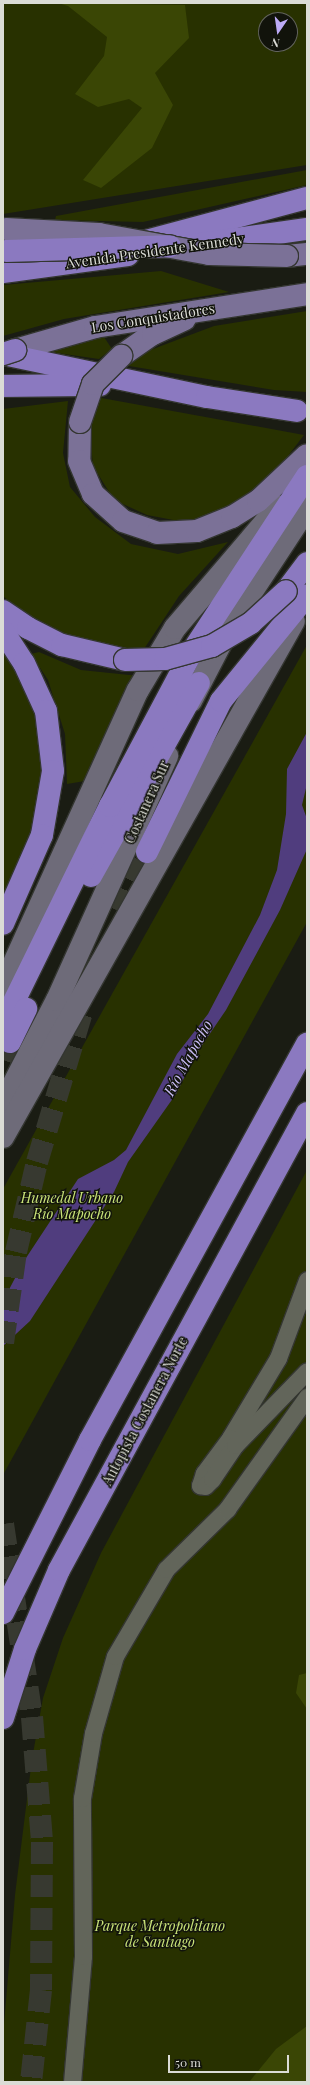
<!DOCTYPE html>
<meta charset="utf-8">
<style>
body{margin:0}
#map{position:relative;width:310px;height:2085px;overflow:hidden;background:#1a1c13;font-family:"Playfair Display",serif}
div>[style]{position:absolute}
[style*='--x']{left:calc(var(--x)*1px);top:calc(var(--y)*1px);width:calc(var(--w)*1px);rotate:calc(var(--a)*1deg)}
.green>*{inset:0;background:#283100}
.forest>*{inset:0;background:#3a4605}
.water>*{inset:0;background:#503d7e}
.highway-tunnel>*{height:22px;margin-top:-11px;transform-origin:0;background:repeating-linear-gradient(90deg,#373930 0 22px,transparent 0 33px)}
.roads{filter:drop-shadow(1px 0 #343631) drop-shadow(-1px 0 #343631) drop-shadow(0 1px #343631) drop-shadow(0 -1px #343631)}
.street>*{height:17px;margin:-8.5px;padding:0 8.5px;transform-origin:8.5px;border-radius:8.5px;background:#62655a}
.secondary>*{height:22px;margin:-11px;padding:0 11px;transform-origin:11px;border-radius:11px;background:#6e6b79}
.primary>*{height:22px;margin:-11px;padding:0 11px;transform-origin:11px;border-radius:11px;background:#7b7197}
.highway>*{height:22px;margin:-11px;padding:0 11px;transform-origin:11px;border-radius:11px;background:#8b79c0}
.bridges{filter:drop-shadow(1px 0 #343631) drop-shadow(-1px 0 #343631) drop-shadow(0 1px #343631) drop-shadow(0 -1px #343631)}
.primary-bridge>*{height:22px;margin:-11px;padding:0 11px;transform-origin:11px;border-radius:11px;background:#7b7197}
.highway-bridge>*{height:22px;margin:-11px;padding:0 11px;transform-origin:11px;border-radius:11px;background:#8b79c0}
span{translate:-50% -50%;white-space:nowrap;text-align:center;line-height:1.15;-webkit-text-stroke:3px #11130b;paint-order:stroke}
.street-label{font-size:14px;color:#dbdcd6}
.park-label{font-size:14px;color:#cae479;font-style:italic}
.water-label{font-size:15px;color:#c9bcf6;font-style:italic}
.frame{position:absolute;inset:0;border:4px solid #dbdcd6;pointer-events:none}
.north{position:absolute;left:258px;top:12px;width:40px;height:40px;box-sizing:border-box;background:#11130b;border:1px solid #62635c;border-radius:50%;rotate:193deg;font-size:11px;font-weight:700;line-height:16px;text-align:center;color:#dbdcd6}
.north::after{content:'';display:block;margin:auto;width:14px;height:18px;background:#bcaaf6;clip-path:polygon(50% 0,100% 100%,50% 72%,0 100%)}
.scale{position:absolute;left:168px;top:2055px;width:121px;height:18px;box-sizing:border-box;border:2px solid #dbdcd6;border-top:0;padding-left:5px;font-size:12px;line-height:14px;white-space:nowrap;color:#dbdcd6;-webkit-text-stroke:3px #11130b;paint-order:stroke}
</style>
<div id="map">
<div class="green">
<i style="clip-path:polygon(evenodd,3px 3px,307px 3px,307px 165px,3px 214px,3px 3px,266px 20px,290px 20px,290px 44px,266px 44px,266px 20px)"></i>
<i style="clip-path:polygon(307px 170px,307px 185px,143px 222px,55px 220px,56px 216px)"></i>
<i style="clip-path:polygon(161px 271px,229px 292px,64px 319px,3px 336px,3px 285px)"></i>
<i style="clip-path:polygon(307px 311px,307px 392px,274px 390px,123px 365px,129px 358px,214px 326px)"></i>
<i style="clip-path:polygon(104px 337px,112px 349px,99px 359px,50px 352px)"></i>
<i style="clip-path:polygon(96px 397px,304px 435px,266px 485px,229px 511px,184px 522px,147px 515px,114px 500px,93px 466px,89px 423px)"></i>
<i style="clip-path:polygon(68px 401px,63px 453px,70px 487px,95px 517px,131px 544px,178px 554px,228px 542px,179px 596px,144px 649px,121px 650px,68px 635px,18px 609px,3px 596px,3px 409px)"></i>
<i style="clip-path:polygon(307px 645px,307px 922px,3px 1475px,3px 1189px)"></i>
<i style="clip-path:polygon(3px 647px,41px 718px,44px 807px,3px 912px)"></i>
<i style="clip-path:polygon(39px 652px,81px 670px,139px 676px,91px 780px,67px 784px,65px 734px,48px 680px,31px 654px)"></i>
<i style="clip-path:polygon(307px 1170px,307px 2082px,3px 2082px,3px 2036px,15px 1895px,32px 1759px,43px 1698px,63px 1638px,101px 1553px)"></i>
</div>
<div class="forest">
<i style="clip-path:polygon(58px 3px,185px 5px,189px 38px,155px 73px,173px 105px,152px 148px,101px 188px,83px 180px,142px 108px,129px 99px,98px 107px,75px 94px,104px 56px,107px 37px,68px 6px)"></i>
<i style="clip-path:polygon(307px 1673px,307px 1709px,296px 1693px,299px 1675px)"></i>
<i style="clip-path:polygon(307px 2026px,307px 2082px,249px 2082px,276px 2049px)"></i>
</div>
<div class="water">
<i style="clip-path:polygon(307px 732px,307px 784px,302px 805px,307px 819px,307px 849px,280px 910px,226px 1010px,196px 1054px,176px 1094px,128px 1162px,114px 1192px,30px 1321px,3px 1346px,3px 1301px,24px 1261px,78px 1179px,114px 1160px,126px 1150px,177px 1054px,208px 1014px,260px 915px,277px 870px,286px 814px,287px 769px)"></i>
</div>
<div class="highway-tunnel">
<i style="--x:121;--y:912;--w:65;--a:-66.6"></i>
<i style="--x:3;--y:1060;--w:19;--a:-69"></i>
<i style="--x:3;--y:1343;--w:92;--a:-81.9"></i>
<i style="--x:16;--y:1252;--w:92;--a:-76.9"></i>
<i style="--x:37;--y:1162;--w:164;--a:-73.3"></i>
<i style="--x:3;--y:1524;--w:195;--a:81.5"></i>
<i style="--x:32;--y:1717;--w:125;--a:85.4"></i>
<i style="--x:42;--y:1842;--w:148;--a:90.4"></i>
<i style="--x:41;--y:1990;--w:93;--a:96.2"></i>
</div>
<div class="roads">
<div class="street">
<i style="--x:307;--y:1280;--w:83;--a:110.4"></i>
<i style="--x:278;--y:1358;--w:93;--a:121"></i>
<i style="--x:230;--y:1438;--w:44;--a:126.6"></i>
<i style="--x:204;--y:1473;--w:13;--a:108"></i>
<i style="--x:200;--y:1485;--w:5;--a:11"></i>
<i style="--x:205;--y:1486;--w:10;--a:-45"></i>
<i style="--x:212;--y:1479;--w:41;--a:-55.9"></i>
<i style="--x:235;--y:1445;--w:103;--a:-45.8"></i>
<i style="--x:72;--y:2082;--w:126;--a:-85"></i>
<i style="--x:83;--y:1956;--w:158;--a:-90.4"></i>
<i style="--x:82;--y:1798;--w:66;--a:-80.4"></i>
<i style="--x:93;--y:1733;--w:80;--a:-74.1"></i>
<i style="--x:115;--y:1656;--w:101;--a:-59.6"></i>
<i style="--x:166;--y:1569;--w:86;--a:-44.5"></i>
<i style="--x:227;--y:1509;--w:138;--a:-54.5"></i>
</div>
<div class="secondary">
<i style="--x:191;--y:701;--w:89;--a:-62.6"></i>
<i style="--x:232;--y:622;--w:136;--a:-56.7"></i>
<i style="--x:3;--y:987;--w:326;--a:-65.6"></i>
<i style="--x:138;--y:690;--w:72;--a:-59.2"></i>
<i style="--x:175;--y:628;--w:160;--a:-49.6"></i>
<i style="--x:3;--y:1104;--w:117;--a:-62.6"></i>
<i style="--x:57;--y:1000;--w:268;--a:-65.7"></i>
<i style="--x:3;--y:1137;--w:592;--a:-60.58"></i>
</div>
<div class="primary">
<i style="--x:287;--y:256;--w:20;--a:-6"></i>
<i style="--x:15;--y:350;--w:83;--a:-16"></i>
<i style="--x:95;--y:327;--w:215;--a:-8.8"></i>
<i style="--x:121;--y:356;--w:39;--a:-35"></i>
<i style="--x:153;--y:334;--w:35;--a:-25"></i>
<i style="--x:80;--y:422;--w:39;--a:91"></i>
<i style="--x:79;--y:461;--w:36;--a:67"></i>
<i style="--x:93;--y:494;--w:40;--a:42"></i>
<i style="--x:123;--y:521;--w:36;--a:19"></i>
<i style="--x:157;--y:533;--w:40;--a:-2.9"></i>
<i style="--x:197;--y:531;--w:38;--a:-22"></i>
<i style="--x:232;--y:517;--w:31;--a:-32"></i>
<i style="--x:258;--y:501;--w:67;--a:-43.2"></i>
</div>
<div class="highway">
<i style="--x:139;--y:243;--w:174;--a:-15"></i>
<i style="--x:180;--y:247;--w:128;--a:-8.1"></i>
<i style="--x:3;--y:272;--w:126;--a:-7.7"></i>
<i style="--x:3;--y:354;--w:208;--a:11.9"></i>
<i style="--x:207;--y:397;--w:91;--a:8.8"></i>
<i style="--x:3;--y:386;--w:97;--a:-0.6"></i>
<i style="--x:286;--y:591;--w:35;--a:-53"></i>
<i style="--x:3;--y:611;--w:30;--a:34"></i>
<i style="--x:28;--y:628;--w:38;--a:27"></i>
<i style="--x:62;--y:645;--w:65;--a:13.4"></i>
<i style="--x:3;--y:631;--w:38;--a:57"></i>
<i style="--x:24;--y:663;--w:53;--a:65.4"></i>
<i style="--x:46;--y:711;--w:60;--a:83.3"></i>
<i style="--x:53;--y:771;--w:65;--a:99.8"></i>
<i style="--x:42;--y:835;--w:97;--a:113.7"></i>
<i style="--x:147;--y:852;--w:168;--a:-63.9"></i>
<i style="--x:221;--y:701;--w:136;--a:-50.9"></i>
<i style="--x:91;--y:876;--w:221;--a:-60.8"></i>
<i style="--x:3;--y:1024;--w:243;--a:-63.9"></i>
<i style="--x:110;--y:806;--w:177;--a:-62"></i>
<i style="--x:193;--y:650;--w:208;--a:-56.8"></i>
<i style="--x:10;--y:1042;--w:37;--a:-64"></i>
<i style="--x:3;--y:1613;--w:194;--a:-63.3"></i>
<i style="--x:90;--y:1440;--w:452;--a:-61.3"></i>
<i style="--x:3;--y:1718;--w:72;--a:-72.3"></i>
<i style="--x:25;--y:1649;--w:86;--a:-66.7"></i>
<i style="--x:59;--y:1570;--w:520;--a:-61.51"></i>
</div>
</div>
<div class="bridges">
<div class="primary-bridge">
<i style="--x:6;--y:229;--w:93;--a:3.1"></i>
<i style="--x:99;--y:234;--w:112;--a:10.3"></i>
<i style="--x:209;--y:254;--w:78;--a:1.5"></i>
<i style="--x:80;--y:422;--w:40;--a:-71.1"></i>
<i style="--x:93;--y:384;--w:40;--a:-45"></i>
</div>
<div class="highway-bridge">
<i style="--x:6;--y:251;--w:164;--a:-1.7"></i>
<i style="--x:3;--y:354;--w:13;--a:-18"></i>
<i style="--x:125;--y:660;--w:40;--a:-1.4"></i>
<i style="--x:165;--y:659;--w:49;--a:-15.5"></i>
<i style="--x:212;--y:646;--w:45;--a:-30.5"></i>
<i style="--x:251;--y:623;--w:47;--a:-42.4"></i>
</div>
</div>
<div class="street-label">
<span style="left:155px;top:251px;rotate:-8deg">Avenida Presidente Kennedy</span>
<span style="left:153px;top:318px;rotate:-9deg">Los Conquistadores</span>
<span style="left:147px;top:802px;rotate:-66deg">Costanera Sur</span>
<span style="left:145px;top:1411px;rotate:-62deg">Autopista Costanera Norte</span>
</div>
<div class="park-label">
<span style="left:72px;top:1206px">Humedal Urbano<br>Río Mapocho</span>
<span style="left:160px;top:1934px">Parque Metropolitano<br>de Santiago</span>
</div>
<div class="water-label">
<span style="left:188px;top:1058px;rotate:-61deg">Río Mapocho</span>
</div>
<div class="frame"></div>
<div class="north">N</div>
<div class="scale">50 m</div>
</div>
